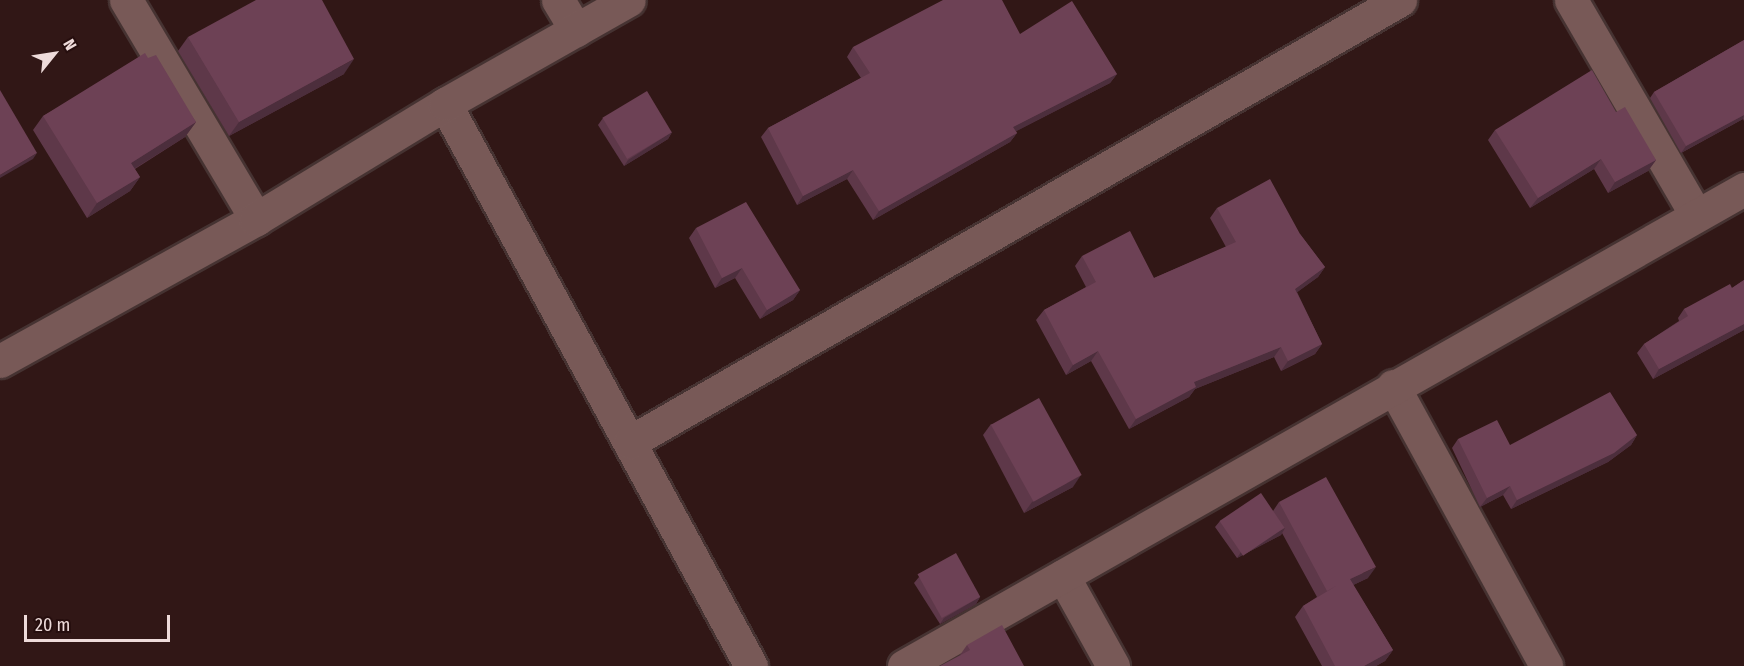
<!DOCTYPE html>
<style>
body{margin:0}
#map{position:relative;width:1744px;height:666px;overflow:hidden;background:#311716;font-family:"Fira Sans Condensed",sans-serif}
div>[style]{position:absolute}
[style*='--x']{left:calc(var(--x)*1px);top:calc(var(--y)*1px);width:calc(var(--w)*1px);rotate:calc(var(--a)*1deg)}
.roads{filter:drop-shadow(2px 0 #463332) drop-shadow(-2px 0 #463332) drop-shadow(0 2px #463332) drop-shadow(0 -2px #463332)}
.minor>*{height:33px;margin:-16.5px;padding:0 16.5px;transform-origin:16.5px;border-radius:16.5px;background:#785957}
.wall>*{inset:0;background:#5e3849}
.shaded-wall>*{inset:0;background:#4c2e3c}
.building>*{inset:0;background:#6d4155;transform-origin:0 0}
span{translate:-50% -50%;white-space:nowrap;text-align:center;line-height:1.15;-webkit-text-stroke:6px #260e0e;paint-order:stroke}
.north{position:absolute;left:24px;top:24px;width:60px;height:60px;-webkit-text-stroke:4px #260e0e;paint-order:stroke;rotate:60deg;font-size:16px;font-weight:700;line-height:24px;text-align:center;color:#eedbda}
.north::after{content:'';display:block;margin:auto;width:21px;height:27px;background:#eedbda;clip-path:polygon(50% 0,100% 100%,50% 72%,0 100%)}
.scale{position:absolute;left:24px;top:615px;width:146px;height:27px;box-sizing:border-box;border:3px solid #eedbda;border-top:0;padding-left:8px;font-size:18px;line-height:21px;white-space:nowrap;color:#eedbda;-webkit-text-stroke:4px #260e0e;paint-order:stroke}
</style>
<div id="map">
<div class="roads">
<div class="minor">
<i style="--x:126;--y:0;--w:255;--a:59.3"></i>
<i style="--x:558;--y:0;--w:35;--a:59"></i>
<i style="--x:1571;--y:0;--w:249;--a:59.8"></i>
<i style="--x:445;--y:104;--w:640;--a:61.43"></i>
<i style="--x:0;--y:361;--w:293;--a:-29"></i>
<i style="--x:256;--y:219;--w:221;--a:-31.3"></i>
<i style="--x:445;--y:104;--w:211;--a:-29.5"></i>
<i style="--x:1393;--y:386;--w:319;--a:61.3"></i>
<i style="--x:630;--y:442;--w:888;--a:-29.86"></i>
<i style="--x:1063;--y:576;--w:103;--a:60.9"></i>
<i style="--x:904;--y:666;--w:966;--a:-29.59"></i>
</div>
</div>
<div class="wall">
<i style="clip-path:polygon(1020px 34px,1117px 74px,1110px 83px,1016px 131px,1017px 133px,1010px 142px,873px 220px,847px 179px,797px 205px,761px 137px,768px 128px,861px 78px,847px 57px,853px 47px)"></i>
<i style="clip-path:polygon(188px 37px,344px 74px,229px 136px,178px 51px)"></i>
<i style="clip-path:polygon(1744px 40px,1744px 121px,1743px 119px,1681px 153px,1650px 98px,1654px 92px)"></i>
<i style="clip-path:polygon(148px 58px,196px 122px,185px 137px,135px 169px,140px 177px,130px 191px,87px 218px,33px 130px,43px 116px)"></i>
<i style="clip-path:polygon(1616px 112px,1656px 160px,1648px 171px,1608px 193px,1594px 169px,1530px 208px,1488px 140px,1495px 130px)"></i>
<i style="clip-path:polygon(603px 118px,672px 132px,668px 139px,624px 166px,598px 125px)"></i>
<i style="clip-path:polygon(1217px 208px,1300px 234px,1325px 267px,1318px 277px,1297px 292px,1322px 344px,1315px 354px,1281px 371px,1274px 357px,1195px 389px,1189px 397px,1129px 429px,1091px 361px,1066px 375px,1036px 320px,1044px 310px,1086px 287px,1075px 266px,1082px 256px,1154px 278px,1226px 247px,1210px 218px)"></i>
<i style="clip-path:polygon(696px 228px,800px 290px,793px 300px,760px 319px,735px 278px,715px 288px,689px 238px)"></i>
<i style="clip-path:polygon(1744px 280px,1744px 330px,1653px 379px,1637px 353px,1644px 344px,1679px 321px,1678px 318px,1684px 309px,1732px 288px)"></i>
<i style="clip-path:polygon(991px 424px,1073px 487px,1024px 513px,983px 435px)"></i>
<i style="clip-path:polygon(1637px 435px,1631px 445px,1608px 462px,1511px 509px,1503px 495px,1480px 507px,1452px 448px,1458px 439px,1510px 445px)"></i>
<i style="clip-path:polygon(1279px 502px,1368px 578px,1353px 585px,1393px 650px,1385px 661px,1376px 666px,1322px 666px,1295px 617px,1303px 606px,1317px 597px,1282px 533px,1281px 535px,1237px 558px,1215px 527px,1220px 521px,1273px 511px)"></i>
<i style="clip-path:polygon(919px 577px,980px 597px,976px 604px,940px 624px,914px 583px)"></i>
<i style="clip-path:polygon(967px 645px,1024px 666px,960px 655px)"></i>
</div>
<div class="shaded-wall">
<i style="clip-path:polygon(354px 59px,344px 74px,229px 136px,239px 122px)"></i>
<i style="clip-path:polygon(1117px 74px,1110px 83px,1007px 136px,1013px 127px)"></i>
<i style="clip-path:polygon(1744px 115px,1743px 119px,1681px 153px,1686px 146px)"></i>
<i style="clip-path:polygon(196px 122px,185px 137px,121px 177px,131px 163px)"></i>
<i style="clip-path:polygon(672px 132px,668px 139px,624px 166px,628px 160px)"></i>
<i style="clip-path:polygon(1017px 133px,1010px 142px,873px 220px,879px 211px)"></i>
<i style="clip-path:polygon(37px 153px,33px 159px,0 178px,0 175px)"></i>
<i style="clip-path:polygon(1601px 159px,1594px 169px,1530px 208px,1538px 198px)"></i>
<i style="clip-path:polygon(1656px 160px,1648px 171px,1608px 193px,1615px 182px)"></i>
<i style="clip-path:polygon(853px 170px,847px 179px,797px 205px,803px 196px)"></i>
<i style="clip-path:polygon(140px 177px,130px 191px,87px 218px,97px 203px)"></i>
<i style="clip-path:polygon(1325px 267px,1318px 277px,1288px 299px,1295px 289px)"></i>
<i style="clip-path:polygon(742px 268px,735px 278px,715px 288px,722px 278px)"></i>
<i style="clip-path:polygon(800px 290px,793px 300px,760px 319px,767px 310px)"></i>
<i style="clip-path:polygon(1744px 324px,1744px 330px,1653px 379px,1659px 369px)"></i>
<i style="clip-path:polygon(1322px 344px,1315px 354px,1281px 371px,1288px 361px)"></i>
<i style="clip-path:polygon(1281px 347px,1274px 357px,1195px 389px,1189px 397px,1129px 429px,1136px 419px,1194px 382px)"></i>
<i style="clip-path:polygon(1098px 351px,1091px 361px,1066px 375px,1073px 365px)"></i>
<i style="clip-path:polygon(1637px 435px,1631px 445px,1608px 462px,1511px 509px,1517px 500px)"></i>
<i style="clip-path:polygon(1081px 475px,1073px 487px,1024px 513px,1032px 502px)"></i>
<i style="clip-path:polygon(1510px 486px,1503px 495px,1480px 507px,1487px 498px)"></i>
<i style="clip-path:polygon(1285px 528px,1281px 535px,1237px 558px,1241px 552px)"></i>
<i style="clip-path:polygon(1376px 567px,1368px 578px,1343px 590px,1350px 579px)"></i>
<i style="clip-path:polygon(980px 597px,976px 604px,940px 624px,944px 618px)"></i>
<i style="clip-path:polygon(1393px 650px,1385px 661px,1376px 666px,1364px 666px)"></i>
</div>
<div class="building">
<i style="clip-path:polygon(256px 0,322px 0,354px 59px,239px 122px,188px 37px)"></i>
<i style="clip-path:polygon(943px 0,1002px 0,1020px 34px,1072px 1px,1117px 74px,1013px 127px,1017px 133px,879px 211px,853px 170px,803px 196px,768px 128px,870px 73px,853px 47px)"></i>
<i style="clip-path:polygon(1744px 40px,1744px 115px,1686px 146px,1654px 92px)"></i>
<i style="clip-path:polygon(145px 53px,148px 58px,156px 55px,196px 122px,131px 163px,140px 177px,97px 203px,43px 116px)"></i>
<i style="clip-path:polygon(1592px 70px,1616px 112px,1625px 107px,1656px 160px,1615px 182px,1601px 159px,1538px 198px,1495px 130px)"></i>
<i style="clip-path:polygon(0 90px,37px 153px,0 175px)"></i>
<i style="left:647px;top:91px;width:48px;height:52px;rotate:59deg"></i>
<i style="clip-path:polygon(1270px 179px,1300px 234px,1325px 267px,1295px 289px,1322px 344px,1288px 361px,1281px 347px,1194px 382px,1196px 387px,1136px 419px,1098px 351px,1073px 365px,1044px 310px,1096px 282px,1082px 256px,1130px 231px,1154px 278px,1236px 242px,1217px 208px)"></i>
<i style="clip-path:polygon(746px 202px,800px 290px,767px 310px,742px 268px,722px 278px,696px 228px)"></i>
<i style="clip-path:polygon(1744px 280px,1744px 324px,1659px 369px,1644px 344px,1688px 316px,1684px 309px,1730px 284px,1732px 288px)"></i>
<i style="clip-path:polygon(1610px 392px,1637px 435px,1614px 453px,1517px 500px,1510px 486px,1487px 498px,1458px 439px,1497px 420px,1510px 445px)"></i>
<i style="left:1039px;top:398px;width:88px;height:55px;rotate:61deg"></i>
<i style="clip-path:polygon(1326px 477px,1376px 567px,1350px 579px,1393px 650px,1364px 666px,1335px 666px,1303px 606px,1336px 586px,1327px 591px,1279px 502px)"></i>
<i style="left:1261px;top:493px;width:42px;height:50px;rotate:56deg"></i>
<i style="left:956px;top:553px;width:50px;height:44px;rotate:61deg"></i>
<i style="clip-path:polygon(1002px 625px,1024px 666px,940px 666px,970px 650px,967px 645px)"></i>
</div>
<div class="north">N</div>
<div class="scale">20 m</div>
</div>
